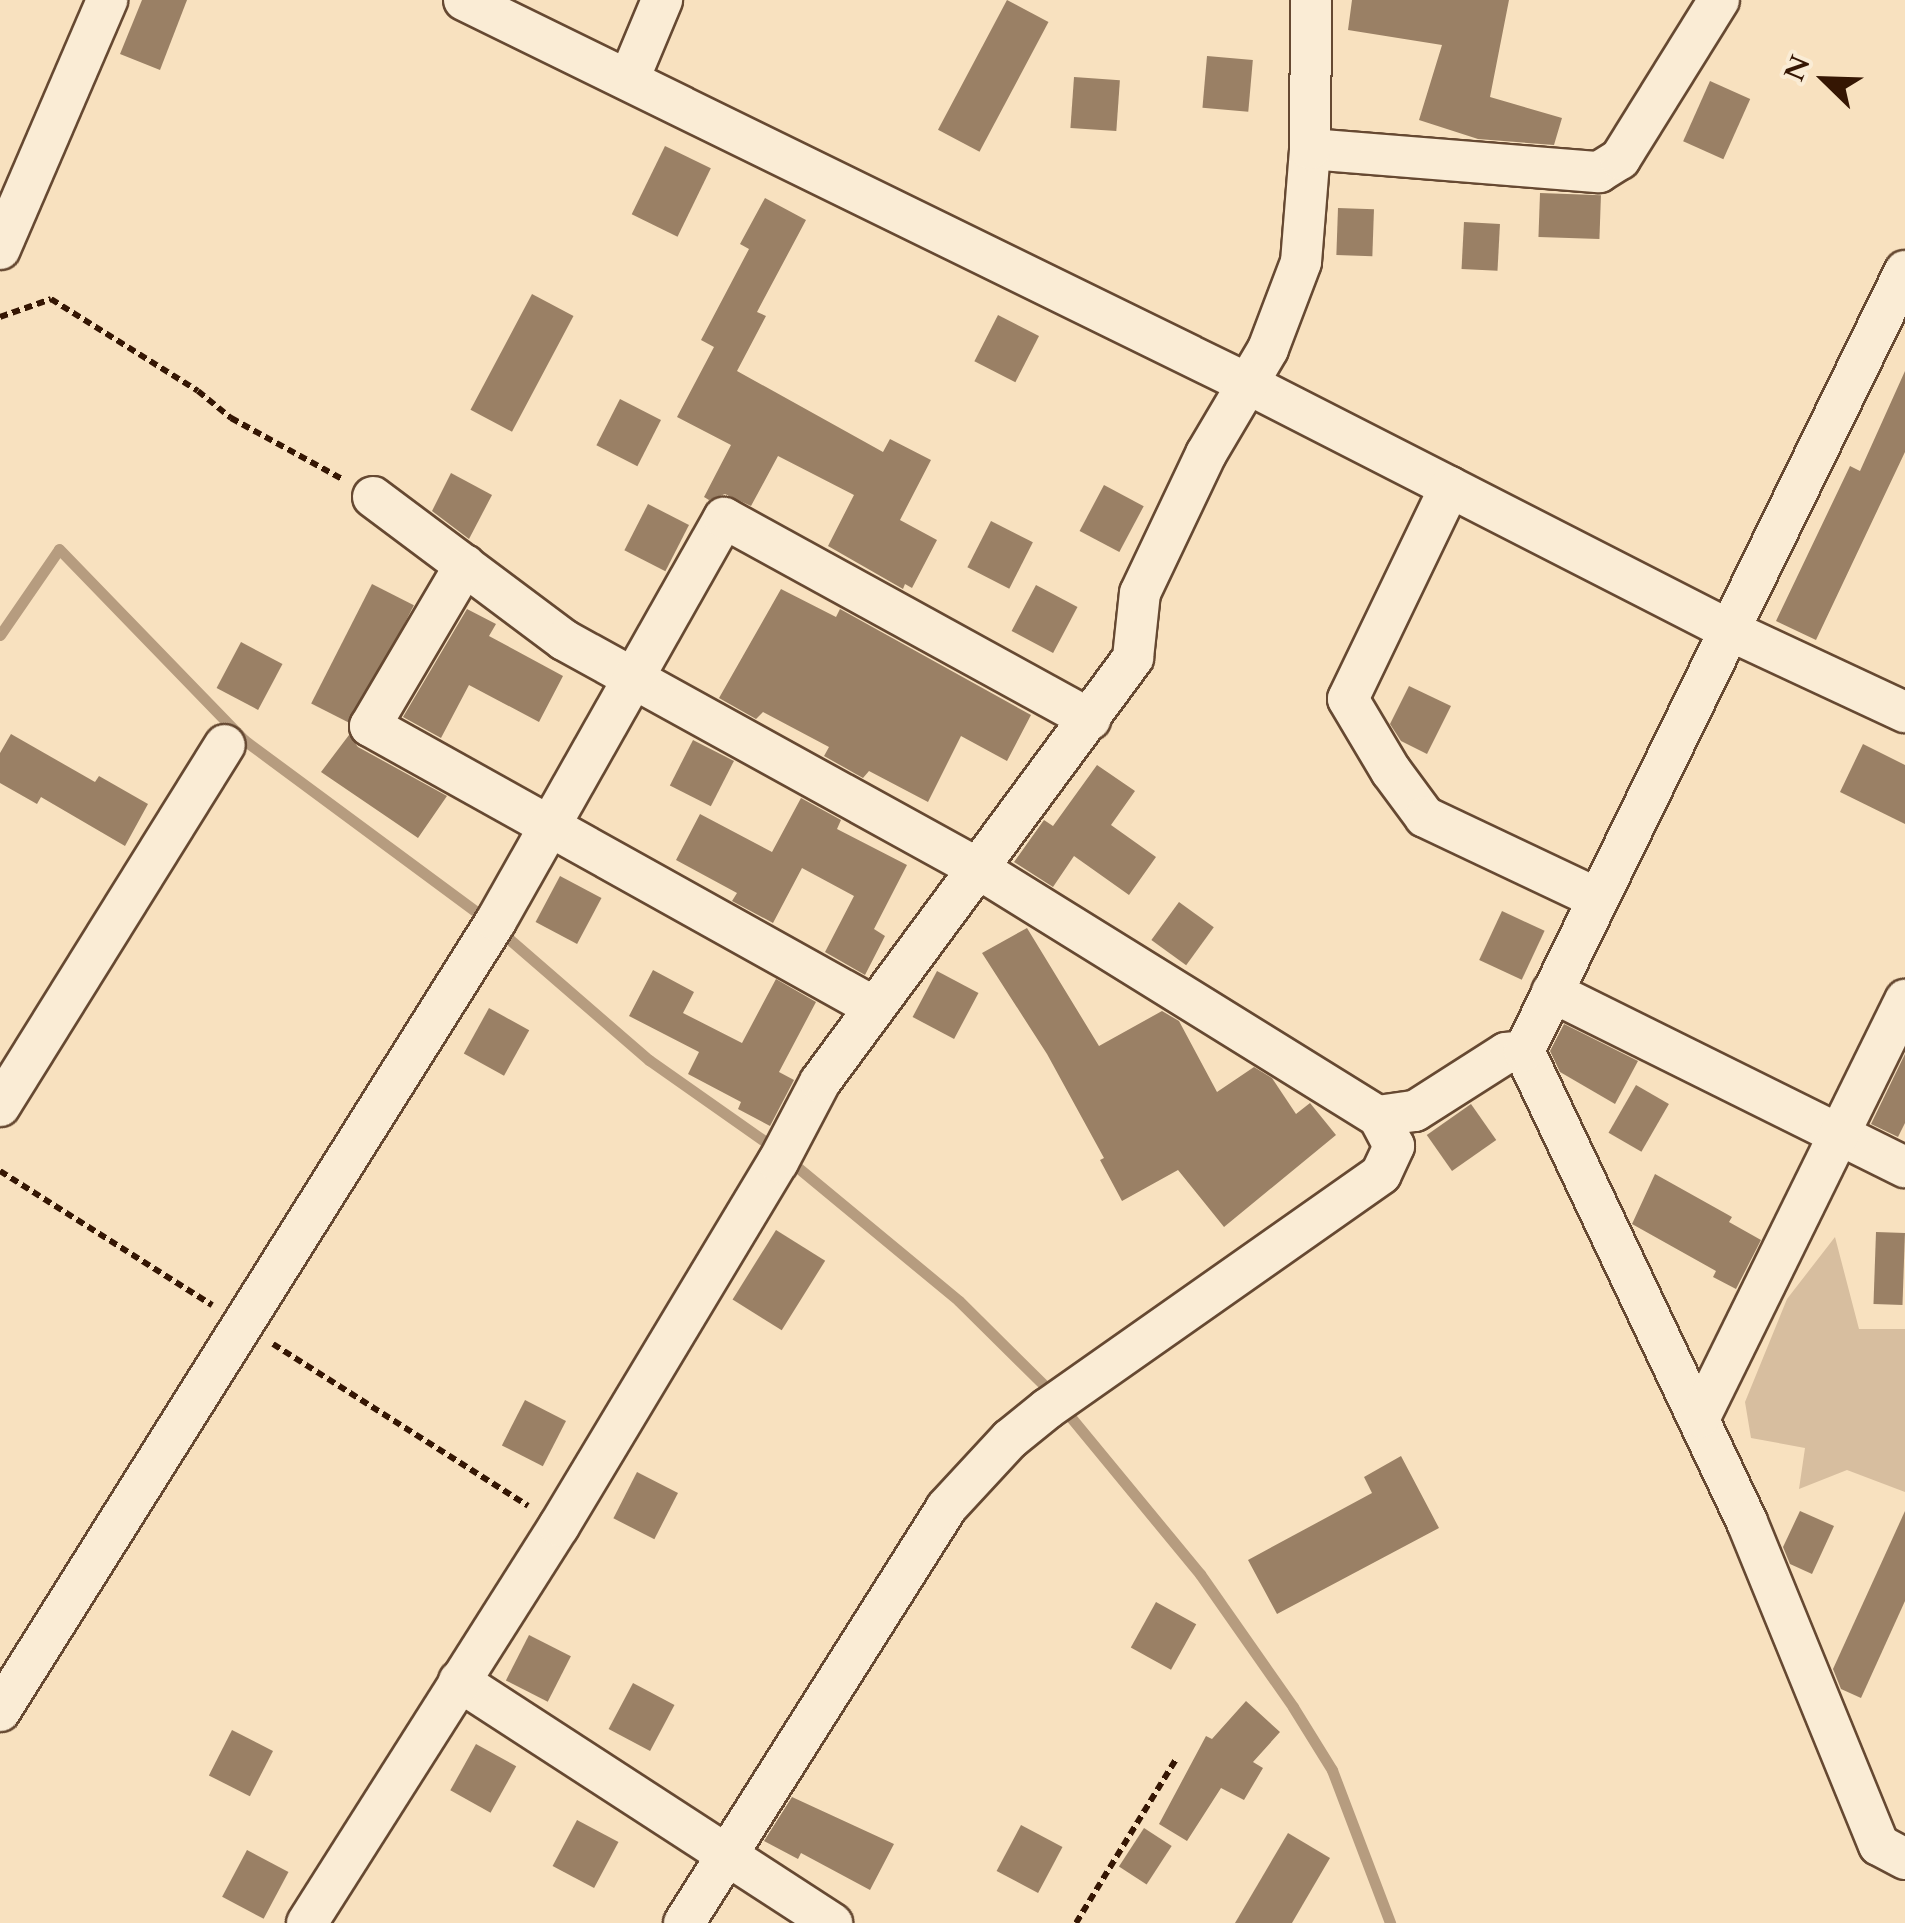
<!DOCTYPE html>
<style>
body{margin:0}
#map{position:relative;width:1905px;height:1923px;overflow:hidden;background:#f8e1bf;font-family:Cardo,serif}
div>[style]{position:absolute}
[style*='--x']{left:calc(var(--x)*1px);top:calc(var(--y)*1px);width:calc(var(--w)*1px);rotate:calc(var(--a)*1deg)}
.green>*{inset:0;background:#d7be9f}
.stream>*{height:11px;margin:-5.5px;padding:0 5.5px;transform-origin:5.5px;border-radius:5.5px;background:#b69c7f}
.building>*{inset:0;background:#9a8065;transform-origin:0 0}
.path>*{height:6px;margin-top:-3px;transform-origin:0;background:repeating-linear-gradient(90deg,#351603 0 8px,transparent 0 13px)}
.roads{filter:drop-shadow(2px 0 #664932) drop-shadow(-2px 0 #664932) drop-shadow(0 2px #664932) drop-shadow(0 -2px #664932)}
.street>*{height:40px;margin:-20px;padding:0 20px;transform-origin:20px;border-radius:20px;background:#faecd5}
span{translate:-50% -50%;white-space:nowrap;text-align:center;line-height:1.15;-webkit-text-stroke:8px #faecd5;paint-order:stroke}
.north{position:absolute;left:1775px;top:30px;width:100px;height:100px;-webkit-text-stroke:8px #faecd5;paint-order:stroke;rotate:293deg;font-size:28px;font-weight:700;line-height:40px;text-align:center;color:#351603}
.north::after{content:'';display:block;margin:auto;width:35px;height:45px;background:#351603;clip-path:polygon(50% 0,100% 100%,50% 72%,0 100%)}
</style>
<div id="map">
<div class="green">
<i style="clip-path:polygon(1835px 1237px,1859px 1329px,1905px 1329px,1905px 1492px,1847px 1470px,1799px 1489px,1805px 1448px,1751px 1438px,1745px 1402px,1787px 1299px)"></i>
</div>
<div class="stream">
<i style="--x:0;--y:635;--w:104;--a:-55.5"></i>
<i style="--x:59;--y:549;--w:266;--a:45.9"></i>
<i style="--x:244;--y:740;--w:301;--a:36.5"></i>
<i style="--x:486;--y:919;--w:216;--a:40.9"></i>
<i style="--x:649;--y:1060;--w:151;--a:35.1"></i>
<i style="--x:773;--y:1147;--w:241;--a:39.6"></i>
<i style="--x:959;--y:1301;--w:121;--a:44.7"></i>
<i style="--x:1045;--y:1386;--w:244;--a:50.5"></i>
<i style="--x:1200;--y:1574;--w:162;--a:55"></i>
<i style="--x:1293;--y:1707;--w:74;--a:58.2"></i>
<i style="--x:1332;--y:1770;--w:164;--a:69.2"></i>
</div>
<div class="building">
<i style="clip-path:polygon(142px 0,187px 0,160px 70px,120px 54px)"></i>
<i style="left:1007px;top:0;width:47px;height:147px;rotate:28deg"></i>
<i style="clip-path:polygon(1352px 0,1509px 0,1490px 97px,1562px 118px,1554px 145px,1478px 139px,1419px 120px,1442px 45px,1348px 30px)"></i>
<i style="left:1207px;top:56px;width:46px;height:52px;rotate:5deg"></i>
<i style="left:1074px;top:77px;width:46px;height:51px;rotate:4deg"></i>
<i style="left:1710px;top:81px;width:44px;height:66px;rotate:24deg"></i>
<i style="left:665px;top:146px;width:51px;height:76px;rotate:26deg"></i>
<i style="left:1540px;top:193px;width:61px;height:44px;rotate:2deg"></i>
<i style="clip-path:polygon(765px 198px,806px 220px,757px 312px,766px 316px,737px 371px,883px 452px,890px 439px,931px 460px,900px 520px,937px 540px,912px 588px,905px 584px,903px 589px,828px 546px,854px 495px,778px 456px,751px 506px,725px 494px,709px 500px,704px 497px,731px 445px,677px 417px,714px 347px,701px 340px,749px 249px,740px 244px)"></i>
<i style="left:1338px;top:208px;width:36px;height:47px;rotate:2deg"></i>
<i style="left:1464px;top:222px;width:36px;height:47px;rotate:3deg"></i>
<i style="left:532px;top:294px;width:47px;height:131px;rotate:28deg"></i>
<i style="left:998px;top:315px;width:46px;height:52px;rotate:27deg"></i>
<i style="clip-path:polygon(1905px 371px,1905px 452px,1816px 640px,1776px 621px,1850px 466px,1860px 471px)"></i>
<i style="left:620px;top:399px;width:46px;height:52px;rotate:27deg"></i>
<i style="clip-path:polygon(451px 473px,492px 495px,469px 539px,432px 511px)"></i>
<i style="left:1104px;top:485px;width:45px;height:52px;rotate:28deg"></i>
<i style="left:648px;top:504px;width:46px;height:52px;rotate:27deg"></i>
<i style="left:991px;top:521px;width:47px;height:52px;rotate:27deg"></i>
<i style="left:372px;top:584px;width:47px;height:134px;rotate:27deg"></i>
<i style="left:1036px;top:585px;width:47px;height:52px;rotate:28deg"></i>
<i style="clip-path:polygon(781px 589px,836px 617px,840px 609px,1031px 715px,1007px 761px,961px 736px,928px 802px,869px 771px,863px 778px,824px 756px,829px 747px,763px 712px,756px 719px,719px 698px)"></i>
<i style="clip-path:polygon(467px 609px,496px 624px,489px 636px,563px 676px,539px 722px,469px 685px,441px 738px,403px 717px)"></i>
<i style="left:241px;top:642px;width:47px;height:52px;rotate:28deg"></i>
<i style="clip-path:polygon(1409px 686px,1451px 706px,1427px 754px,1401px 741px,1390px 724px)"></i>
<i style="clip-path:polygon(11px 734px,95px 782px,99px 776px,148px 804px,125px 846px,41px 797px,37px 804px,0 783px,0 753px)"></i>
<i style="clip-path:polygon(349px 735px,358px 747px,447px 796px,418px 838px,321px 772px)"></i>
<i style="left:693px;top:740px;width:46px;height:51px;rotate:27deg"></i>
<i style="clip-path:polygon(1863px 744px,1905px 765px,1905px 824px,1840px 792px)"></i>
<i style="clip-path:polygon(1097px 765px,1135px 791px,1111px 825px,1156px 857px,1129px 895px,1074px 856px,1053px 887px,1014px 862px,1044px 820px,1053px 826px)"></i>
<i style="clip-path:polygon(801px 798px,841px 820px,837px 829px,907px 865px,874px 929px,885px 936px,865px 975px,825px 952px,854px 896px,802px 868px,773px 923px,732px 901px,737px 893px,676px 860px,700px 814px,772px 852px)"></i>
<i style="left:560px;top:876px;width:47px;height:52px;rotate:28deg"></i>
<i style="left:1179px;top:902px;width:43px;height:47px;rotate:36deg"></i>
<i style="left:1502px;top:911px;width:47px;height:54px;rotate:25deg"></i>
<i style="clip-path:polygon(1027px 928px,1099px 1046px,1162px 1011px,1179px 1021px,1217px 1092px,1254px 1067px,1272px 1078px,1296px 1114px,1310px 1103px,1336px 1135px,1224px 1227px,1178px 1170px,1122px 1201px,1100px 1160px,1104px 1158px,1047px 1054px,982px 953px)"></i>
<i style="clip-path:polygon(653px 970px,694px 992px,683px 1013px,742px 1043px,776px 979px,816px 1002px,779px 1072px,794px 1080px,770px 1126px,738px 1109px,741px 1102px,688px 1074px,699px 1052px,629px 1016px)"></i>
<i style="left:937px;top:971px;width:47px;height:52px;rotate:28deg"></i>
<i style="left:489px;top:1008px;width:46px;height:52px;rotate:29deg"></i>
<i style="clip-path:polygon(1564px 1024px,1638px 1061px,1615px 1104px,1560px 1072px,1550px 1051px)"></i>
<i style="clip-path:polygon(1905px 1054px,1905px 1123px,1898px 1137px,1871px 1124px)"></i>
<i style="left:1636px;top:1085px;width:38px;height:55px;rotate:30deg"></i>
<i style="left:1471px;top:1104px;width:44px;height:54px;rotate:55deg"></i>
<i style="clip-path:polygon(1655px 1174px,1732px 1217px,1729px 1222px,1761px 1240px,1736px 1289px,1713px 1277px,1716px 1271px,1632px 1224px)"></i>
<i style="left:776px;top:1230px;width:58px;height:82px;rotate:32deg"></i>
<i style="left:1876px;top:1232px;width:29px;height:72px;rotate:2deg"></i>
<i style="left:525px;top:1400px;width:46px;height:51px;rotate:27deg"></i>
<i style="clip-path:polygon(1401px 1456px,1439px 1528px,1277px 1614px,1248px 1560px,1372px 1493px,1364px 1477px)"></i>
<i style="left:637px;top:1472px;width:46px;height:52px;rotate:27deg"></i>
<i style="clip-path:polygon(1800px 1511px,1834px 1526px,1812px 1574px,1790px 1564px,1783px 1547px)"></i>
<i style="clip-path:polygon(1905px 1511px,1905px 1601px,1861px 1698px,1841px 1689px,1833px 1669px)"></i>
<i style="left:1156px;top:1602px;width:46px;height:52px;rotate:29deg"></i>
<i style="left:529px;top:1635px;width:47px;height:51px;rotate:27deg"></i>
<i style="left:633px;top:1683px;width:47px;height:52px;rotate:28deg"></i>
<i style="clip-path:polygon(1246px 1701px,1280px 1732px,1253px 1762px,1263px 1768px,1244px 1800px,1221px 1788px,1187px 1841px,1159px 1824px,1206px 1736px,1212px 1739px)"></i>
<i style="left:232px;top:1730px;width:46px;height:51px;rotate:27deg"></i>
<i style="left:476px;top:1744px;width:46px;height:53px;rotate:29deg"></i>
<i style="clip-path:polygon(792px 1797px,894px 1844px,870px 1890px,801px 1853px,798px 1859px,764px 1841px)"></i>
<i style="left:577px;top:1820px;width:47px;height:52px;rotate:28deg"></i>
<i style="left:1021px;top:1825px;width:47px;height:52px;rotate:28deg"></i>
<i style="left:1144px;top:1828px;width:33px;height:46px;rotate:33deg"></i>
<i style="clip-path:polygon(1288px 1833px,1330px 1858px,1292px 1923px,1235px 1923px)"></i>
<i style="left:247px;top:1850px;width:47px;height:53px;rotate:28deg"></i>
</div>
<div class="path">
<i style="--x:0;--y:317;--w:54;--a:-19.4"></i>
<i style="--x:51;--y:299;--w:173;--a:32"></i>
<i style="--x:198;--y:391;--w:43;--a:39.3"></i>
<i style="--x:231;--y:418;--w:127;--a:28.8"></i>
<i style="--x:0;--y:1171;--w:251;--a:32.3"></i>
<i style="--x:273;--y:1344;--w:302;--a:32.4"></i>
<i style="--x:1076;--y:1923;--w:192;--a:-58.6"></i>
</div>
<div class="roads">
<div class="street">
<i style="--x:464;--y:0;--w:871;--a:26.09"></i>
<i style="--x:1246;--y:383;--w:545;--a:27.08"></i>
<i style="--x:1731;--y:631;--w:192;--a:25"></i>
<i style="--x:629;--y:79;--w:86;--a:-67.3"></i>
<i style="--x:1310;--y:149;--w:290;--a:4.6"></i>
<i style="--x:1599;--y:172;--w:25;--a:-32"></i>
<i style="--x:1620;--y:159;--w:187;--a:-58.1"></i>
<i style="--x:0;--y:249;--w:271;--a:-66.7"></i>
<i style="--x:1450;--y:487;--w:235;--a:115.7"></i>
<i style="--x:1348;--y:699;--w:84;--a:59.2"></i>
<i style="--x:1391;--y:771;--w:57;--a:53.5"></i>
<i style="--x:1425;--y:817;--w:189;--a:25.3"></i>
<i style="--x:373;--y:497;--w:239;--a:36.8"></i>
<i style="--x:564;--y:640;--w:474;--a:28.9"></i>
<i style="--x:979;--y:869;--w:469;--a:31.8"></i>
<i style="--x:1378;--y:1116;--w:37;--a:-8"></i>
<i style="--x:1415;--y:1111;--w:108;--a:-32.5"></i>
<i style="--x:1506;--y:1053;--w:18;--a:-6"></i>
<i style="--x:465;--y:565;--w:187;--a:120.5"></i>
<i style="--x:370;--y:726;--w:575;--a:29.15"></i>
<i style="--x:1552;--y:992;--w:394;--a:26.4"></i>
<i style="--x:1524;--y:1051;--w:521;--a:64.66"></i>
<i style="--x:1747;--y:1522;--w:349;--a:67.8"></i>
<i style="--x:1879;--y:1845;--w:30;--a:28"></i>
<i style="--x:1524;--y:1051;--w:868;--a:-63.97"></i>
<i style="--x:0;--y:1106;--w:425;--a:-58.1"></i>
<i style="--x:1700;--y:1417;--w:465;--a:-63.8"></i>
<i style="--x:459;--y:1681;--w:445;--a:33"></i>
<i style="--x:0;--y:1711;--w:933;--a:-57.88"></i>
<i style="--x:496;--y:921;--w:463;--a:-60.5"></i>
<i style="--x:724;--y:518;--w:418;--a:28.8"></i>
<i style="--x:307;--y:1923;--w:470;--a:-57.6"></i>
<i style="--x:559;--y:1526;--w:425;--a:-59"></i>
<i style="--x:778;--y:1162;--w:90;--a:-62.3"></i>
<i style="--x:820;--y:1082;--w:527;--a:-53.56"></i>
<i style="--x:1133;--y:658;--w:65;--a:-83.9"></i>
<i style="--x:1140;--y:593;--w:154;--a:-64.6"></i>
<i style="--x:1206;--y:454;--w:122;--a:-59.4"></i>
<i style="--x:1268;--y:349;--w:93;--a:-69.2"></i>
<i style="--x:1301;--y:262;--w:113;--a:-85.4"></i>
<i style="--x:1310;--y:149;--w:149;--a:-89.6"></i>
<i style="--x:684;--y:1923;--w:491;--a:-57.7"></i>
<i style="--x:946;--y:1508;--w:94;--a:-47.2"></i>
<i style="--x:1010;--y:1439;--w:48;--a:-39"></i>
<i style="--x:1047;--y:1409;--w:408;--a:-35.1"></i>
<i style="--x:1381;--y:1174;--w:31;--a:-65"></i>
<i style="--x:1394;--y:1146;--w:34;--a:-118"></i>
</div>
</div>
<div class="north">N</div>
</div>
